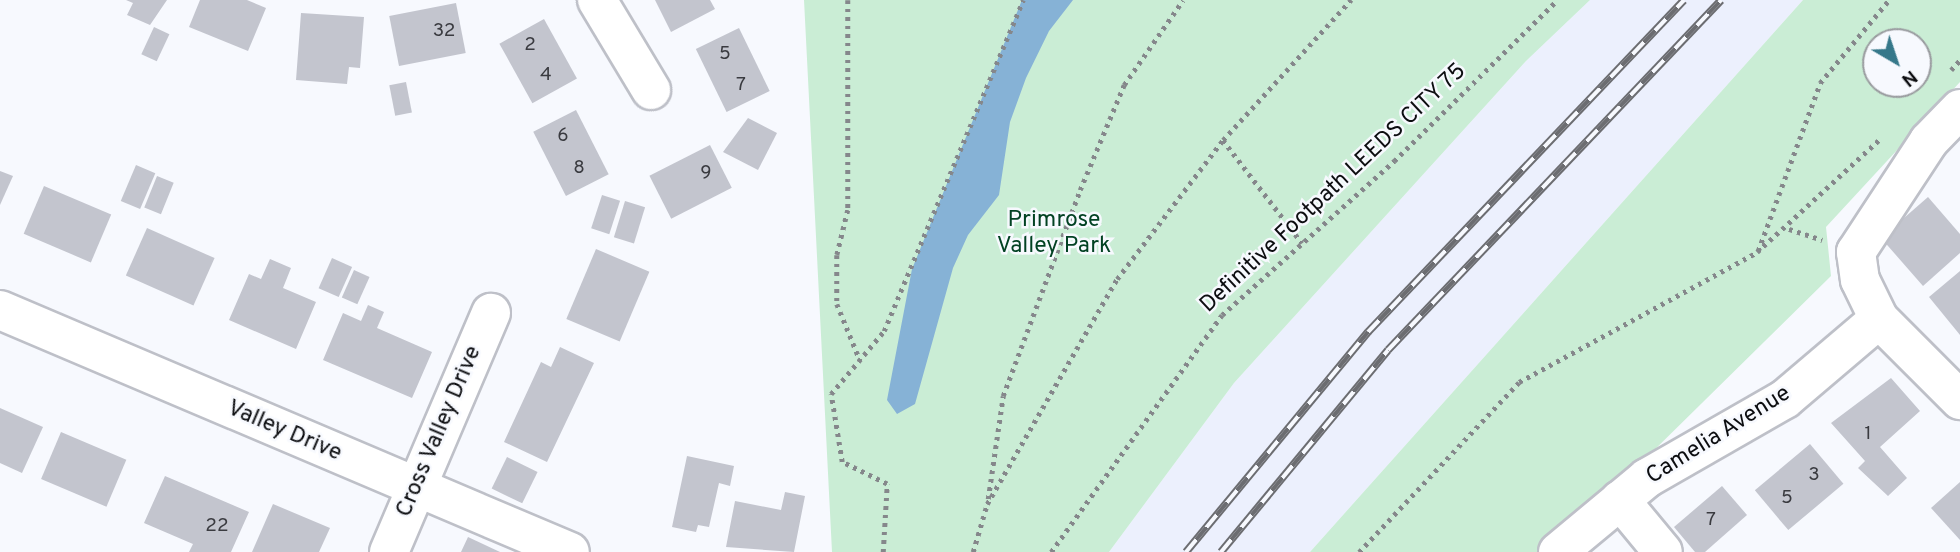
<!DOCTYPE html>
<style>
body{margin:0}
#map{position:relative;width:1960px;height:552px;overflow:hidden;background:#f7f9fe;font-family:Overpass,sans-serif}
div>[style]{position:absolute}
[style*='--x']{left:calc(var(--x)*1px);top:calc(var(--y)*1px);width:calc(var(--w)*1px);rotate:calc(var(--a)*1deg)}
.built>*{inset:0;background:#ecf0fd}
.green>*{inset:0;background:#caedd5}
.water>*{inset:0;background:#86b2d6}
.building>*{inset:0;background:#c3c5ce;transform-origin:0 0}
.path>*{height:4.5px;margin-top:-2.25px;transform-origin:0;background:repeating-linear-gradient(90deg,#85878b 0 3.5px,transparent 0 8.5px)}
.roads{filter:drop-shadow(2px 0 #bec0c8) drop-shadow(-2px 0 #bec0c8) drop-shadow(0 2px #bec0c8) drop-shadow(0 -2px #bec0c8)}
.minor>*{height:38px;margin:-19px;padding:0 19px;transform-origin:19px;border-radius:19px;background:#fff}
.rail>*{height:8px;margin-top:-4px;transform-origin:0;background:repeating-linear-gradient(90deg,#f7f9fe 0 16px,#6c6d71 0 32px);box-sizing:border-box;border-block:2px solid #6c6d71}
span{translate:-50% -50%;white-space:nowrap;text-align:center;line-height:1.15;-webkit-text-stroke:5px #f7f9fe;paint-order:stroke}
.number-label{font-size:19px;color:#3a3b40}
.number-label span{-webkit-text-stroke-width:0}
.street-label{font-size:23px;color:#0c0d10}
.park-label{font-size:23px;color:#024223}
.north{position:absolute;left:1862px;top:28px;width:70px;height:70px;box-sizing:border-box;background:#f7f9fe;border:2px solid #999b9f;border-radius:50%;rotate:141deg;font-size:19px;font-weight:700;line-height:28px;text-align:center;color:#0c0d10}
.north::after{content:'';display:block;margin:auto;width:24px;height:32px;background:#36788a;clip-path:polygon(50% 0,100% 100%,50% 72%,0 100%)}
</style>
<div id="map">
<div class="built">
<i style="clip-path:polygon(1590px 0,1803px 0,1310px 552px,1109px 552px,1234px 383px,1526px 61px)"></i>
</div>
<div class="green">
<i style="clip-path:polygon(804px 0,1590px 0,1526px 61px,1234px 383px,1109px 552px,832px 552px)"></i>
<i style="clip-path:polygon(evenodd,1803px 0,1960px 0,1960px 82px,1826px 227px,1831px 276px,1639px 465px,1538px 552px,1310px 552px,1803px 0,1876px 42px,1918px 42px,1918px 84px,1876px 84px,1876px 42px)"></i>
</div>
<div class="water">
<i style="clip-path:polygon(1022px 0,1073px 0,1049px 31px,1026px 78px,1010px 122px,999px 195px,968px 235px,953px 268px,915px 404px,897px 414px,887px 400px,912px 269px)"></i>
</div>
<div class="building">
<i style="clip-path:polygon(126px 0,167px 0,150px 25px,127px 15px,133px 3px)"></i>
<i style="clip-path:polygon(200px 0,247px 0,266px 8px,248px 51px,189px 27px)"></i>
<i style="clip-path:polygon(655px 0,710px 0,715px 9px,671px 32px)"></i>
<i style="left:456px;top:3px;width:51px;height:68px;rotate:79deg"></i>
<i style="clip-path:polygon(301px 13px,364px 17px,360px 68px,349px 67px,347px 84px,296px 80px)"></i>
<i style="left:544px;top:19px;width:68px;height:51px;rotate:61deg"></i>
<i style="left:154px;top:27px;width:17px;height:30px;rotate:25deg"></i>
<i style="left:739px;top:28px;width:70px;height:48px;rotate:64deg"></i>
<i style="left:406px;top:82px;width:31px;height:17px;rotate:79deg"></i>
<i style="left:576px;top:110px;width:72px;height:48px;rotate:63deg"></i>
<i style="clip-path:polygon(748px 118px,777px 133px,758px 170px,723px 152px)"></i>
<i style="left:710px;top:145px;width:48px;height:68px;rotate:63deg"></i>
<i style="left:136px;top:165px;width:21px;height:39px;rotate:23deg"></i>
<i style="clip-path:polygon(0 171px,13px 176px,0 205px)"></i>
<i style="left:157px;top:176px;width:18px;height:34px;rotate:22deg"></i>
<i style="left:44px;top:186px;width:73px;height:52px;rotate:23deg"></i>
<i style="left:602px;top:195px;width:19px;height:35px;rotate:18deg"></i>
<i style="clip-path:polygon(1928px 197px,1960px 234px,1960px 253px,1923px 286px,1881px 238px)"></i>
<i style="left:625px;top:201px;width:21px;height:38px;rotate:17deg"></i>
<i style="left:147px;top:228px;width:74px;height:52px;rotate:24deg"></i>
<i style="left:596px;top:249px;width:58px;height:76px;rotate:23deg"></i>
<i style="left:332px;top:258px;width:22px;height:33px;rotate:24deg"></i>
<i style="clip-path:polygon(270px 259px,291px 268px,283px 288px,316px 302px,296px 349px,229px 320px,249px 274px,261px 279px)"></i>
<i style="left:354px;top:270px;width:17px;height:30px;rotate:24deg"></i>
<i style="clip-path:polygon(1960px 271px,1960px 335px,1929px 297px)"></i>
<i style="clip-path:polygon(368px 305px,384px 312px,377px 328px,432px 352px,412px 398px,323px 360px,343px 313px,361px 321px)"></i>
<i style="clip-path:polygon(560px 347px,594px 363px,547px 462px,504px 442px,541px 362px,551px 367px)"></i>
<i style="clip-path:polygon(1891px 378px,1920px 411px,1880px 447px,1907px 478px,1888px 496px,1858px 468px,1865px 461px,1831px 423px)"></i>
<i style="clip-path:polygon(0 408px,43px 427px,22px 473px,0 463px)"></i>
<i style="left:61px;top:432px;width:71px;height:51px;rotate:23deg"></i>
<i style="left:1810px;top:444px;width:52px;height:72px;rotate:50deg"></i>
<i style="clip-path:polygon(687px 456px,734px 466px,730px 486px,719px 483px,709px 527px,698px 525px,696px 532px,672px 527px)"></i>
<i style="left:507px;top:457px;width:34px;height:35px;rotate:26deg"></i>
<i style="clip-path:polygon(165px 476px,249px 512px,231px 552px,189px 552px,193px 544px,144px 523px)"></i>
<i style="clip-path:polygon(1960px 482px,1960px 540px,1931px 508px)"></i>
<i style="clip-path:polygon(1722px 486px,1747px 515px,1705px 552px,1695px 552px,1674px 527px)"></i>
<i style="clip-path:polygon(785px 492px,805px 496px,794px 552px,726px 547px,735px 501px,781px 510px)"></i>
<i style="clip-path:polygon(273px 504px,330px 528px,319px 552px,252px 552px)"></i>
<i style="clip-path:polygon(468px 537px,500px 552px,461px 552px)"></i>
</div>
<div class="path">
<i style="--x:848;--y:0;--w:210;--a:90"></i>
<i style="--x:848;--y:210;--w:46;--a:103.7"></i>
<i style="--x:837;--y:255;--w:49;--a:90"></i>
<i style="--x:837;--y:304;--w:61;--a:67.7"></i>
<i style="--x:1951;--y:70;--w:13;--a:-48"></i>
<i style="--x:1223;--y:140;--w:130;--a:52.5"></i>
<i style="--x:1789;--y:229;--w:35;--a:18"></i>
<i style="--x:1758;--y:251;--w:179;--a:-69.7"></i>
<i style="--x:1820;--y:83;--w:108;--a:-50.3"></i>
<i style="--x:988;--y:499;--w:104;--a:-81.7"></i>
<i style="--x:1003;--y:396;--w:220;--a:-69.5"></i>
<i style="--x:1080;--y:190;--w:114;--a:-67.3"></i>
<i style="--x:1124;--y:85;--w:103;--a:-55.2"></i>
<i style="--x:883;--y:552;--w:68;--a:-86.6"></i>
<i style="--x:887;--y:484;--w:50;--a:-153.9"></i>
<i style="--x:842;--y:462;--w:69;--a:-99.2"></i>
<i style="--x:831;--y:394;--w:82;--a:-49.9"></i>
<i style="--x:884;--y:331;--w:359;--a:-67.2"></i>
<i style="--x:973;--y:552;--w:50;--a:-73.7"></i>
<i style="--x:987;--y:504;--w:260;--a:-60"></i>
<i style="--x:1117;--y:279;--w:175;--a:-52.7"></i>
<i style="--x:1223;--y:140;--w:190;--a:-47.6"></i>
<i style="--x:1051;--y:552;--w:292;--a:-54.2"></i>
<i style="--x:1222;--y:315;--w:231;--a:-41.8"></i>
<i style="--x:1394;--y:161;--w:229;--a:-44.6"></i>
<i style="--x:1359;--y:552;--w:233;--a:-46.7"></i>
<i style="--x:1519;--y:382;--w:271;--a:-28.6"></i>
<i style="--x:1757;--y:252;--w:166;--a:-42.6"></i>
</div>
<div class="roads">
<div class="minor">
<i style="--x:597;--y:0;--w:105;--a:59"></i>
<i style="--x:1960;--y:109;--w:45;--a:134.1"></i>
<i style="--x:1929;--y:141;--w:133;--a:123.3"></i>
<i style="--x:1856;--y:252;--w:28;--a:82"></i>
<i style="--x:1860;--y:280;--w:43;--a:64"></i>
<i style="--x:1879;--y:319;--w:115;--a:45"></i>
<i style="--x:0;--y:310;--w:619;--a:23"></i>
<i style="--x:1620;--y:500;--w:67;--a:50.4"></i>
<i style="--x:389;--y:552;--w:260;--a:-66.9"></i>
<i style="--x:1558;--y:552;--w:116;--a:-39.7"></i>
<i style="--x:1647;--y:478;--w:159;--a:-29.8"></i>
<i style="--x:1785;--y:399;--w:123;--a:-40.4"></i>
</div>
</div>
<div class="rail">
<i style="--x:1186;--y:552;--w:286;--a:-50.4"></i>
<i style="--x:1368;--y:332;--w:458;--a:-46.4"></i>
<i style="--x:1221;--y:552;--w:262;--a:-50.4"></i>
<i style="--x:1388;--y:350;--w:483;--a:-46.4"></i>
</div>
<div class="number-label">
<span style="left:444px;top:32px">32</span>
<span style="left:530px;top:46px">2</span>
<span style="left:725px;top:55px">5</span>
<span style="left:546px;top:76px">4</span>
<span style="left:741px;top:86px">7</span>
<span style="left:563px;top:137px">6</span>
<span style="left:579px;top:169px">8</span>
<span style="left:706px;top:174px">9</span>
<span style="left:1868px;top:435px">1</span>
<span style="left:1814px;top:476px">3</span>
<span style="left:1787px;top:499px">5</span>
<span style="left:1711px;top:521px">7</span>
<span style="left:217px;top:527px">22</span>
</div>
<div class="street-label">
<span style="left:1334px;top:189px;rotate:-43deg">Definitive Footpath LEEDS CITY 75</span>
<span style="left:284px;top:432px;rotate:23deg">Valley Drive</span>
<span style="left:440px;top:432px;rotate:-67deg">Cross Valley Drive</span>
<span style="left:1719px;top:436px;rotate:-32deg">Camelia Avenue</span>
</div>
<div class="park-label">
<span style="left:1054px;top:234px">Primrose<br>Valley Park</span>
</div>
<div class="north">N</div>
</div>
